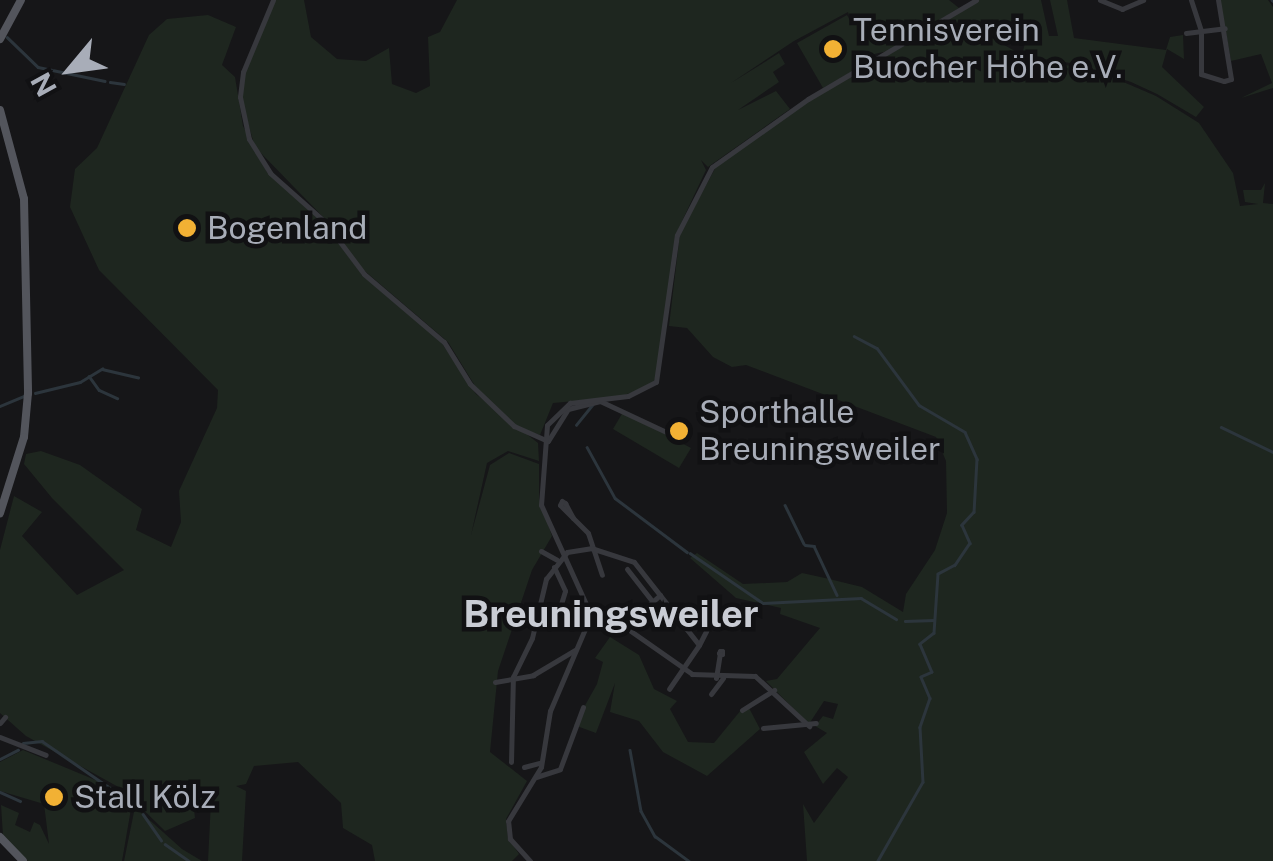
<!DOCTYPE html>
<meta charset="utf-8">
<style>
body{margin:0}
#map{position:relative;width:1273px;height:861px;overflow:hidden;background:#161618;font-family:"Public Sans",sans-serif}
div>[style]{position:absolute}
[style*='--x']{left:calc(var(--x)*1px);top:calc(var(--y)*1px);width:calc(var(--w)*1px);rotate:calc(var(--a)*1deg)}
.green>*{inset:0;background:#1e261f}
.stream>*{height:2.5px;margin:-1.25px;padding:0 1.25px;transform-origin:1.25px;border-radius:1.25px;background:#2c353c}
.minor>*{height:5px;margin:-2.5px;padding:0 2.5px;transform-origin:2.5px;border-radius:2.5px;background:#37383d}
.major>*{height:8px;margin:-4px;padding:0 4px;transform-origin:4px;border-radius:4px;background:#53555c}
.dots>*{width:28px;height:28px;translate:-50% -50%;box-sizing:border-box;border:5px solid #111113;border-radius:50%}
span{translate:-50% -50%;white-space:nowrap;text-align:center;line-height:1.15;-webkit-text-stroke:9px #111113;paint-order:stroke}
.poi-label{font-size:32px;color:#a8adb8}
.left{translate:0 -50%;text-align:left}
.quarter-label{font-size:38px;color:#c9ccd4;font-weight:700}
.north{position:absolute;left:20px;top:20px;width:100px;height:100px;-webkit-text-stroke:8px #111113;paint-order:stroke;rotate:241deg;font-size:28px;font-weight:700;line-height:40px;text-align:center;color:#a8adb8}
.north::after{content:'';display:block;margin:auto;width:35px;height:45px;background:#a8adb8;clip-path:polygon(50% 0,100% 100%,50% 72%,0 100%)}
</style>
<div id="map">
<div class="green">
<i style="clip-path:polygon(275px 0,304px 0,311px 37px,337px 59px,366px 61px,389px 48px,392px 84px,416px 93px,430px 86px,428px 37px,440px 32px,457px 0,949px 0,959px 8px,888px 51px,870px 55px,876px 58px,823px 88px,797px 43px,847px 15px,851px 22px,848px 12px,794px 41px,731px 83px,779px 53px,785px 64px,773px 72px,779px 82px,738px 110px,776px 91px,790px 109px,708px 167px,701px 160px,706px 170px,676px 234px,660px 369px,652px 385px,619px 397px,553px 403px,540px 435px,518px 427px,480px 394px,448px 342px,359px 266px,328px 222px,255px 147px,241px 99px,244px 73px)"></i>
<i style="clip-path:polygon(evenodd,979px 0,1041px 0,1049px 36px,1058px 36px,1050px 0,1067px 0,1074px 38px,1166px 50px,1170px 37px,1183px 35px,1184px 59px,1167px 49px,1162px 67px,1204px 107px,1196px 117px,1157px 94px,1131px 82px,1077px 64px,1037px 58px,1107px 75px,1156px 96px,1199px 123px,1233px 173px,1240px 206px,1258px 204px,1245px 202px,1243px 190px,1261px 190px,1265px 183px,1263px 203px,1273px 204px,1273px 861px,807px 861px,803px 804px,814px 823px,848px 777px,837px 768px,823px 784px,804px 752px,827px 733px,815px 726px,823px 716px,833px 719px,838px 704px,824px 701px,809px 724px,766px 681px,777px 679px,820px 628px,780px 614px,781px 608px,736px 598px,690px 558px,697px 553px,743px 584px,787px 582px,802px 573px,825px 578px,862px 587px,903px 612px,906px 594px,935px 550px,947px 513px,946px 461px,936px 437px,746px 365px,732px 367px,713px 357px,687px 328px,669px 326px,680px 233px,717px 165px,821px 93px,979px 0,1019px 21px,1035px 41px,1027px 35px,1022px 55px,990px 37px,1019px 21px)"></i>
<i style="clip-path:polygon(1220px 0,1268px 0,1273px 7px,1273px 88px,1241px 98px,1272px 83px,1261px 54px,1231px 61px)"></i>
<i style="clip-path:polygon(208px 15px,236px 27px,222px 65px,235px 77px,243px 126px,267px 172px,325px 225px,363px 276px,441px 342px,476px 394px,538px 443px,539px 461px,508px 451px,487px 463px,471px 535px,490px 465px,509px 453px,539px 464px,539px 498px,552px 536px,532px 570px,498px 671px,490px 752px,527px 781px,506px 819px,508px 838px,519px 854px,512px 861px,375px 861px,372px 845px,343px 828px,341px 803px,298px 762px,254px 766px,246px 784px,236px 786px,246px 791px,242px 861px,208px 861px,211px 801px,205px 793px,202px 811px,194px 809px,195px 818px,165px 831px,122px 789px,26px 736px,0 713px,0 550px,14px 496px,42px 512px,22px 536px,77px 595px,124px 570px,52px 498px,24px 464px,26px 454px,41px 451px,80px 465px,142px 509px,136px 530px,171px 547px,181px 522px,179px 491px,217px 408px,218px 390px,99px 270px,70px 207px,75px 169px,97px 148px,149px 35px,167px 19px)"></i>
<i style="clip-path:polygon(623px 412px,691px 448px,679px 468px,613px 429px)"></i>
<i style="clip-path:polygon(610px 637px,639px 655px,654px 689px,677px 701px,670px 709px,688px 742px,714px 743px,741px 710px,749px 708px,760px 729px,707px 776px,663px 752px,639px 721px,610px 712px,615px 683px,596px 733px,574px 725px,597px 684px,603px 662px,595px 658px)"></i>
<i style="clip-path:polygon(23px 750px,110px 786px,132px 803px,122px 861px,28px 861px,3px 836px,1px 805px,19px 813px,15px 825px,30px 832px,34px 822px,40px 825px,49px 844px,44px 804px,0 791px,0 762px)"></i>
<i style="clip-path:polygon(135px 807px,182px 849px,202px 861px,124px 861px)"></i>
</div>
<div class="stream">
<i style="--x:1272;--y:0;--w:1;--a:45"></i>
<i style="--x:7;--y:37;--w:43;--a:44.1"></i>
<i style="--x:38;--y:67;--w:68;--a:11.8"></i>
<i style="--x:110;--y:82;--w:14;--a:8"></i>
<i style="--x:854;--y:336;--w:26;--a:28"></i>
<i style="--x:877;--y:348;--w:71;--a:53.6"></i>
<i style="--x:919;--y:405;--w:53;--a:30.4"></i>
<i style="--x:965;--y:432;--w:30;--a:66"></i>
<i style="--x:977;--y:459;--w:53;--a:93.2"></i>
<i style="--x:974;--y:512;--w:18;--a:133"></i>
<i style="--x:962;--y:525;--w:20;--a:66"></i>
<i style="--x:970;--y:543;--w:27;--a:124"></i>
<i style="--x:955;--y:565;--w:19;--a:152"></i>
<i style="--x:938;--y:574;--w:59;--a:93.9"></i>
<i style="--x:934;--y:633;--w:18;--a:142"></i>
<i style="--x:920;--y:644;--w:30;--a:67"></i>
<i style="--x:932;--y:672;--w:12;--a:156"></i>
<i style="--x:921;--y:677;--w:23;--a:67"></i>
<i style="--x:930;--y:698;--w:31;--a:109"></i>
<i style="--x:920;--y:727;--w:55;--a:86.9"></i>
<i style="--x:923;--y:782;--w:91;--a:119.7"></i>
<i style="--x:89;--y:376;--w:17;--a:54"></i>
<i style="--x:99;--y:390;--w:20;--a:24"></i>
<i style="--x:35;--y:393;--w:46;--a:-13.7"></i>
<i style="--x:80;--y:382;--w:26;--a:-31"></i>
<i style="--x:102;--y:369;--w:37;--a:13"></i>
<i style="--x:0;--y:406;--w:25;--a:-23"></i>
<i style="--x:576;--y:425;--w:26;--a:-51"></i>
<i style="--x:1221;--y:427;--w:58;--a:25.7"></i>
<i style="--x:587;--y:447;--w:58;--a:61.2"></i>
<i style="--x:615;--y:498;--w:90;--a:36.9"></i>
<i style="--x:785;--y:505;--w:43;--a:64"></i>
<i style="--x:805;--y:545;--w:9;--a:6"></i>
<i style="--x:814;--y:546;--w:54;--a:64.9"></i>
<i style="--x:690;--y:553;--w:88;--a:34.4"></i>
<i style="--x:763;--y:603;--w:98;--a:-2.9"></i>
<i style="--x:861;--y:598;--w:41;--a:31"></i>
<i style="--x:905;--y:621;--w:29;--a:-2"></i>
<i style="--x:23;--y:743;--w:19;--a:-6"></i>
<i style="--x:42;--y:741;--w:121;--a:34.6"></i>
<i style="--x:630;--y:750;--w:62;--a:79.8"></i>
<i style="--x:641;--y:811;--w:29;--a:61"></i>
<i style="--x:655;--y:836;--w:42;--a:36.3"></i>
<i style="--x:0;--y:759;--w:20;--a:-27"></i>
<i style="--x:0;--y:792;--w:22;--a:24"></i>
<i style="--x:143;--y:814;--w:32;--a:55"></i>
<i style="--x:165;--y:844;--w:29;--a:35"></i>
</div>
<div class="minor">
<i style="--x:273;--y:0;--w:78;--a:112.6"></i>
<i style="--x:243;--y:72;--w:25;--a:97"></i>
<i style="--x:240;--y:97;--w:43;--a:77.9"></i>
<i style="--x:249;--y:139;--w:40;--a:58"></i>
<i style="--x:270;--y:173;--w:74;--a:41.7"></i>
<i style="--x:325;--y:222;--w:65;--a:53.1"></i>
<i style="--x:364;--y:274;--w:105;--a:40.4"></i>
<i style="--x:444;--y:342;--w:49;--a:58.2"></i>
<i style="--x:470;--y:384;--w:61;--a:43.7"></i>
<i style="--x:514;--y:426;--w:37;--a:24"></i>
<i style="--x:548;--y:441;--w:38;--a:-58"></i>
<i style="--x:568;--y:409;--w:33;--a:-14"></i>
<i style="--x:600;--y:401;--w:89;--a:25.1"></i>
<i style="--x:1100;--y:0;--w:24;--a:22"></i>
<i style="--x:1122;--y:9;--w:23;--a:-23"></i>
<i style="--x:1191;--y:0;--w:33;--a:72"></i>
<i style="--x:1201;--y:31;--w:43;--a:90"></i>
<i style="--x:1201;--y:74;--w:24;--a:17"></i>
<i style="--x:1224;--y:81;--w:7;--a:-16"></i>
<i style="--x:1231;--y:79;--w:80;--a:-99.3"></i>
<i style="--x:1186;--y:33;--w:39;--a:-7"></i>
<i style="--x:562;--y:501;--w:4;--a:34"></i>
<i style="--x:565;--y:503;--w:17;--a:62"></i>
<i style="--x:573;--y:518;--w:18;--a:-135"></i>
<i style="--x:560;--y:505;--w:4;--a:-63"></i>
<i style="--x:573;--y:518;--w:21;--a:45"></i>
<i style="--x:588;--y:533;--w:44;--a:71.6"></i>
<i style="--x:541;--y:551;--w:18;--a:29"></i>
<i style="--x:567;--y:552;--w:24;--a:-9"></i>
<i style="--x:591;--y:548;--w:45;--a:18"></i>
<i style="--x:634;--y:562;--w:105;--a:51.9"></i>
<i style="--x:699;--y:645;--w:53;--a:124.3"></i>
<i style="--x:554;--y:567;--w:26;--a:65"></i>
<i style="--x:565;--y:591;--w:38;--a:107"></i>
<i style="--x:627;--y:569;--w:41;--a:52"></i>
<i style="--x:589;--y:622;--w:36;--a:8"></i>
<i style="--x:625;--y:627;--w:82;--a:35"></i>
<i style="--x:692;--y:674;--w:63;--a:1.8"></i>
<i style="--x:755;--y:676;--w:74;--a:42.8"></i>
<i style="--x:625;--y:626;--w:47;--a:-41.5"></i>
<i style="--x:699;--y:645;--w:16;--a:-63"></i>
<i style="--x:720;--y:651;--w:2;--a:0"></i>
<i style="--x:722;--y:651;--w:3;--a:90"></i>
<i style="--x:722;--y:654;--w:3;--a:-162"></i>
<i style="--x:719;--y:653;--w:2;--a:-63"></i>
<i style="--x:716;--y:678;--w:24;--a:-81"></i>
<i style="--x:495;--y:682;--w:39;--a:-10"></i>
<i style="--x:533;--y:675;--w:49;--a:-30.8"></i>
<i style="--x:711;--y:694;--w:20;--a:-53"></i>
<i style="--x:742;--y:710;--w:38;--a:-32"></i>
<i style="--x:0;--y:723;--w:8;--a:-50"></i>
<i style="--x:763;--y:728;--w:53;--a:-5.4"></i>
<i style="--x:0;--y:737;--w:49;--a:21.4"></i>
<i style="--x:511;--y:762;--w:85;--a:-88.7"></i>
<i style="--x:513;--y:677;--w:43;--a:-64"></i>
<i style="--x:532;--y:638;--w:61;--a:-76.7"></i>
<i style="--x:546;--y:579;--w:34;--a:-52"></i>
<i style="--x:524;--y:767;--w:16;--a:-15"></i>
<i style="--x:536;--y:777;--w:25;--a:-18"></i>
<i style="--x:560;--y:769;--w:66;--a:-69.6"></i>
<i style="--x:530;--y:861;--w:30;--a:-132"></i>
<i style="--x:510;--y:839;--w:18;--a:-96"></i>
<i style="--x:508;--y:821;--w:63;--a:-58.6"></i>
<i style="--x:541;--y:767;--w:57;--a:-80.9"></i>
<i style="--x:550;--y:711;--w:104;--a:-66.9"></i>
<i style="--x:591;--y:615;--w:121;--a:-114.4"></i>
<i style="--x:541;--y:505;--w:80;--a:-85.7"></i>
<i style="--x:547;--y:425;--w:32;--a:-44"></i>
<i style="--x:570;--y:403;--w:58;--a:-6.9"></i>
<i style="--x:628;--y:396;--w:31;--a:-27"></i>
<i style="--x:656;--y:382;--w:148;--a:-81.9"></i>
<i style="--x:677;--y:235;--w:76;--a:-62.8"></i>
<i style="--x:712;--y:167;--w:118;--a:-35.3"></i>
<i style="--x:808;--y:99;--w:195;--a:-30.5"></i>
</div>
<div class="major">
<i style="--x:0;--y:39;--w:44;--a:-61.7"></i>
<i style="--x:0;--y:110;--w:92;--a:74.9"></i>
<i style="--x:24;--y:199;--w:194;--a:88.8"></i>
<i style="--x:28;--y:393;--w:44;--a:95.2"></i>
<i style="--x:24;--y:437;--w:80;--a:107.5"></i>
<i style="--x:0;--y:837;--w:33;--a:46"></i>
</div>
<div class="dots">
<i style="left:833px;top:49px;background:#f2b134"></i>
<i style="left:187px;top:228px;background:#f2b134"></i>
<i style="left:679px;top:431px;background:#f2b134"></i>
<i style="left:54px;top:797px;background:#f2b134"></i>
</div>
<div class="poi-label">
<span class="left" style="left:853px;top:49px">Tennisverein<br>Buocher Höhe e.V.</span>
<span class="left" style="left:207px;top:228px">Bogenland</span>
<span class="left" style="left:699px;top:431px">Sporthalle<br>Breuningsweiler</span>
<span class="left" style="left:74px;top:797px">Stall Kölz</span>
</div>
<div class="quarter-label">
<span style="left:611px;top:614px">Breuningsweiler</span>
</div>
<div class="north">N</div>
</div>
